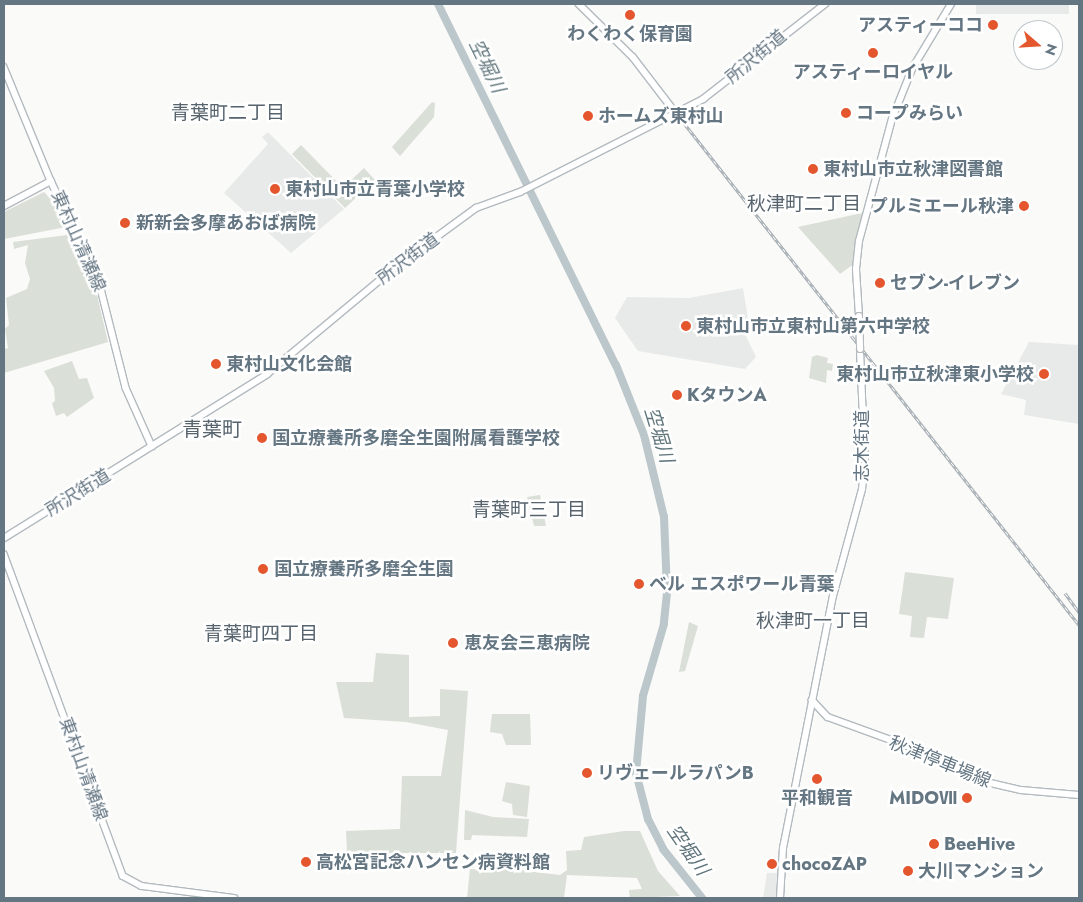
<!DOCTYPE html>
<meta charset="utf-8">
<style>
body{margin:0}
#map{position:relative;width:1083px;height:902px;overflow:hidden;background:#fafaf8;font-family:Jost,"Noto Sans JP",sans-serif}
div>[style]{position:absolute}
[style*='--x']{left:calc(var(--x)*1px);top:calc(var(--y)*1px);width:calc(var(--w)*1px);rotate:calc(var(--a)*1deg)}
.built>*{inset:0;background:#e8e9e9;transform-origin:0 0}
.green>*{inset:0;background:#dadfd7}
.river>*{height:8px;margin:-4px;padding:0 4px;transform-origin:4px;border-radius:4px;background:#bbc7cb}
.roads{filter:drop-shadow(1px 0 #b3babf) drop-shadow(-1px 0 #b3babf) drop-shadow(0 1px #b3babf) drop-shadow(0 -1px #b3babf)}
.secondary>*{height:5.5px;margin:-2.75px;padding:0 2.75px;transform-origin:2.75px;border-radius:2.75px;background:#fff}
.primary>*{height:6px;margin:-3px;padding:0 3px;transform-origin:3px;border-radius:3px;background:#fff}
.rail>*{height:3px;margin-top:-1.5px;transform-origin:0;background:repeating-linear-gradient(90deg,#fff 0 4px,#a2aab0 0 8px);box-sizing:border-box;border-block:1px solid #a2aab0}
.bridges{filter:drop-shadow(1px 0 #b5babe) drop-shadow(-1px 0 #b5babe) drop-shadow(0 1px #b5babe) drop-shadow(0 -1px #b5babe)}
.primary-bridge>*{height:6px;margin:-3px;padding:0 3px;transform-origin:3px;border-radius:3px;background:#fff}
.dots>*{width:14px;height:14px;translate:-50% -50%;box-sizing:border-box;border:2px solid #fff;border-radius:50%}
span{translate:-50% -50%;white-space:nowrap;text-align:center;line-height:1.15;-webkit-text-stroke:5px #fff;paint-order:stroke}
.poi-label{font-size:18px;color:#657683;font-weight:700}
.right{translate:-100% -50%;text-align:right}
.left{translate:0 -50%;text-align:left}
.street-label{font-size:18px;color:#657683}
.water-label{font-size:19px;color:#60757c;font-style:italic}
.neighbourhood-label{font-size:19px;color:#57646e}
.quarter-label{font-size:20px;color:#57646e}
.frame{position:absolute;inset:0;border:5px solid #657683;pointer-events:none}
.north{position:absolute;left:1013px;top:20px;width:50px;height:50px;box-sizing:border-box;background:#fff;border:1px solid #c1c8cd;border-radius:50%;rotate:109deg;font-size:14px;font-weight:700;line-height:20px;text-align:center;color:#657683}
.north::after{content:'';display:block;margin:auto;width:18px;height:22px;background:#e4572e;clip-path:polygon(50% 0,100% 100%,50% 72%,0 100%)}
</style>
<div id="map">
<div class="built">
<i style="left:976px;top:4px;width:93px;height:10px"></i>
<i style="clip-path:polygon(268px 132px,344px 209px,291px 253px,224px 193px,268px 144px,262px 137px)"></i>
<i style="clip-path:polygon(743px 288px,750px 331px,745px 334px,756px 357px,745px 369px,638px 351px,615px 318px,627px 297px,689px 298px)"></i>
<i style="clip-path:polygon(1029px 342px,1079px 345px,1079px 424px,1024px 415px,1026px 400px,1001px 394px)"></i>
<i style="clip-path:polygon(767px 873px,777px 873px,776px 898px,763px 898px)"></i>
</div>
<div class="green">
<i style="clip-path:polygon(432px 102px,435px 103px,434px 117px,400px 156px,392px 147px)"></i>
<i style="clip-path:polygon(301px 145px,343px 188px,364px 168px,375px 180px,345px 208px,292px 154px)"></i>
<i style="clip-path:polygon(44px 192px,54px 202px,66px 227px,4px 239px,4px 212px)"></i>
<i style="clip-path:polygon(862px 213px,854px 264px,840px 274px,798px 227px)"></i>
<i style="clip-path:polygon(67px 235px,94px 282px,108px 342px,4px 373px,4px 349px,8px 348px,5px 329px,9px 325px,6px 298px,27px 289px,30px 279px,25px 263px,28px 245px,14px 249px,13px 242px)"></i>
<i style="clip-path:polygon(817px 355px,828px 358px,827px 363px,833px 364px,832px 371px,827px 370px,826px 383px,809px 378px,812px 357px)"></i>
<i style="clip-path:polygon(72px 361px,79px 379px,87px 378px,94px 398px,67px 417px,64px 413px,56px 416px,52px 403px,55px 401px,54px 388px,44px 371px)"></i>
<i style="clip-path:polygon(540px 495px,546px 526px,534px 526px,527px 497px)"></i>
<i style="clip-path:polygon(905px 572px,954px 578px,948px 619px,927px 617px,924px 638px,910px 637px,912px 616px,899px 614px)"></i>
<i style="clip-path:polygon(689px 622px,698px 626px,685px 671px,679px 672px)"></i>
<i style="clip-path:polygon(376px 653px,409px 655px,409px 717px,440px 716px,440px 689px,468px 691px,456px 853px,347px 853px,346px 831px,400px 829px,402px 776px,441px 776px,448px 730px,406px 722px,344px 718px,336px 682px,373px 682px)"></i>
<i style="clip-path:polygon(492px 714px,530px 714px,531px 745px,506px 745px,502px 734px,490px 732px)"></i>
<i style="clip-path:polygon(506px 782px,530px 786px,527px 817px,513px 815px,512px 804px,502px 801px)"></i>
<i style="clip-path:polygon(465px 810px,493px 817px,529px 819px,527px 837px,472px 835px,471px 840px,464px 840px)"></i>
<i style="clip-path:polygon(624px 831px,640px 831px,658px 871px,680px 896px,630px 898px,629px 890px,642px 889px,637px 878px,567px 875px,564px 898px,467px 898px,470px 869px,510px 869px,560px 875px,567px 870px,566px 851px,581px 850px,584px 837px)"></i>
</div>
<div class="river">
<i style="--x:438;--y:4;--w:402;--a:63.8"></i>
<i style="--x:616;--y:365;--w:75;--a:68.2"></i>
<i style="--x:644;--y:435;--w:84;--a:76.3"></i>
<i style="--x:664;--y:517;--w:76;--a:87.7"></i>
<i style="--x:667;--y:593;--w:31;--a:96"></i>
<i style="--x:664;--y:624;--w:75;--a:106.3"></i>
<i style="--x:643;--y:696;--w:77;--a:95.2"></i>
<i style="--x:636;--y:773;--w:48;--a:75.4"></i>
<i style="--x:648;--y:819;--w:34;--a:63"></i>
<i style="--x:663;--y:849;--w:63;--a:51.5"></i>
</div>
<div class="roads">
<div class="secondary">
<i style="--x:579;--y:4;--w:76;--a:44.5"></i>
<i style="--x:633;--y:57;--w:71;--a:52.5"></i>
<i style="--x:4;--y:67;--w:123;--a:67.6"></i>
<i style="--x:51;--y:181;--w:111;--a:64.4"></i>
<i style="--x:99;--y:281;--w:110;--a:75.8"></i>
<i style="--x:126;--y:388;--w:64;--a:65.9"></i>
<i style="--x:4;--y:206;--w:53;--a:-28"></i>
<i style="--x:4;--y:554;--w:343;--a:69.7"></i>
<i style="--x:123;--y:876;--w:21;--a:28"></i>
<i style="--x:142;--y:886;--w:93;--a:7.4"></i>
<i style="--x:812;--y:700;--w:23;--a:47"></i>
<i style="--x:828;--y:717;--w:105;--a:20"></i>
<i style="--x:927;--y:753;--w:62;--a:27"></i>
<i style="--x:982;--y:781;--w:40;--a:13"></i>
<i style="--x:1021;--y:790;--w:58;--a:4.9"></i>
</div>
<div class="primary">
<i style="--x:859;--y:316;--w:47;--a:-93.7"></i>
<i style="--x:856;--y:269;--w:28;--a:-84"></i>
<i style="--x:859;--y:241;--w:126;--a:-74.9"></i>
<i style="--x:892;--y:119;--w:54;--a:-68.2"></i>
<i style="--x:912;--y:69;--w:76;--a:-59"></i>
<i style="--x:4;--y:538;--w:310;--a:-31.9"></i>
<i style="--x:267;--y:374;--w:165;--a:-39.8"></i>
<i style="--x:394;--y:268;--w:102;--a:-36.2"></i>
<i style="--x:476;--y:208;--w:47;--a:-20"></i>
<i style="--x:520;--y:192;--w:205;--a:-26.9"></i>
<i style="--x:703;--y:99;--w:155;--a:-37.9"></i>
<i style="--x:780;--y:898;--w:50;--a:-86.6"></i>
<i style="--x:783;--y:848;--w:257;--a:-78.8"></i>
<i style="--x:833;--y:596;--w:111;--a:-74.8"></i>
<i style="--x:862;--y:489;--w:24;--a:-83"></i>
<i style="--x:865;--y:465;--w:116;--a:-92.5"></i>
</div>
</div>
<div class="rail">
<i style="--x:684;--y:123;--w:639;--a:51.8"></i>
<i style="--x:1065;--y:593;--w:24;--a:54"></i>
</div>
<div class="bridges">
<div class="primary-bridge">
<i style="--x:859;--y:316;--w:33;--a:88"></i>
</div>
</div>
<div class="dots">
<i style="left:630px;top:15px;background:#e4572e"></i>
<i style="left:993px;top:25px;background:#e4572e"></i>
<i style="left:873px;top:53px;background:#e4572e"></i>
<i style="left:846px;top:113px;background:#e4572e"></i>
<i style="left:588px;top:116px;background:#e4572e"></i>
<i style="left:813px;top:169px;background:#e4572e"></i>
<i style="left:275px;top:189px;background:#e4572e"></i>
<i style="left:1024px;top:206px;background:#e4572e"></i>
<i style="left:125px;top:223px;background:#e4572e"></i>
<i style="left:880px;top:283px;background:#e4572e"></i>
<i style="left:686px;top:326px;background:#e4572e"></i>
<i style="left:216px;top:364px;background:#e4572e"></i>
<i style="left:1044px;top:374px;background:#e4572e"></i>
<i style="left:677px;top:395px;background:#e4572e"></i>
<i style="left:262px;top:438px;background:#e4572e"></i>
<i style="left:263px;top:569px;background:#e4572e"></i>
<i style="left:639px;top:584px;background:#e4572e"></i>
<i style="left:453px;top:643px;background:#e4572e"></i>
<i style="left:587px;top:773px;background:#e4572e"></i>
<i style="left:817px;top:779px;background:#e4572e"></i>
<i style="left:967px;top:798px;background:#e4572e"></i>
<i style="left:934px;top:844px;background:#e4572e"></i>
<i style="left:306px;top:862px;background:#e4572e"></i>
<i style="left:772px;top:864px;background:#e4572e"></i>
<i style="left:908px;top:871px;background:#e4572e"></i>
</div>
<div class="poi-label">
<span class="right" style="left:983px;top:25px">アスティーココ</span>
<span style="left:630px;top:34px">わくわく保育園</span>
<span style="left:873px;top:72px">アスティーロイヤル</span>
<span class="left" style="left:856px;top:113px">コープみらい</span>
<span class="left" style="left:598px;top:116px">ホームズ東村山</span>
<span class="left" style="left:823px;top:169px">東村山市立秋津図書館</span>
<span class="left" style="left:285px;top:189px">東村山市立青葉小学校</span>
<span class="right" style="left:1014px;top:206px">プルミエール秋津</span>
<span class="left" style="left:136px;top:223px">新新会多摩あおば病院</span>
<span class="left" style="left:890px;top:283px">セブン-イレブン</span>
<span class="left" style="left:696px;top:326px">東村山市立東村山第六中学校</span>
<span class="left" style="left:226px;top:364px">東村山文化会館</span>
<span class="right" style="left:1034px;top:374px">東村山市立秋津東小学校</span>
<span class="left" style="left:687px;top:395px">KタウンA</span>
<span class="left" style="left:272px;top:438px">国立療養所多磨全生園附属看護学校</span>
<span class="left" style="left:274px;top:569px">国立療養所多磨全生園</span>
<span class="left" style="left:649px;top:584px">ベル エスポワール青葉</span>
<span class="left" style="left:464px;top:643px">恵友会三恵病院</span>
<span class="left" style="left:597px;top:773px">リヴェールラパンB</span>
<span style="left:817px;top:798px">平和観音</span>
<span class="right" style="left:957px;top:798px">MIDOⅦ</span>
<span class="left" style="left:944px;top:844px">BeeHive</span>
<span class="left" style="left:316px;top:862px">高松宮記念ハンセン病資料館</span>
<span class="left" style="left:782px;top:864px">chocoZAP</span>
<span class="left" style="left:918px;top:871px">大川マンション</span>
</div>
<div class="street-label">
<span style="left:756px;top:57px;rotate:-40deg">所沢街道</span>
<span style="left:78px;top:241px;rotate:66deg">東村山清瀬線</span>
<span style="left:408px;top:259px;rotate:-37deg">所沢街道</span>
<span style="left:862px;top:446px;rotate:-90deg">志木街道</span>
<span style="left:78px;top:493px;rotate:-32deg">所沢街道</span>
<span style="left:940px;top:762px;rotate:22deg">秋津停車場線</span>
<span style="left:83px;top:769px;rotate:70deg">東村山清瀬線</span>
</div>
<div class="water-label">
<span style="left:487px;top:66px;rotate:64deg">空堀川</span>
<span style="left:659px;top:435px;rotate:73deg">空堀川</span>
<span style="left:688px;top:850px;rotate:55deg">空堀川</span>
</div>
<div class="neighbourhood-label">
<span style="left:228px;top:113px">青葉町二丁目</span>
<span style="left:804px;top:204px">秋津町二丁目</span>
<span style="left:529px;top:510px">青葉町三丁目</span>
<span style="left:813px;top:621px">秋津町一丁目</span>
<span style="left:261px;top:634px">青葉町四丁目</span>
</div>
<div class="quarter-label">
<span style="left:212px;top:429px">青葉町</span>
</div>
<div class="frame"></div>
<div class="north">N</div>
</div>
